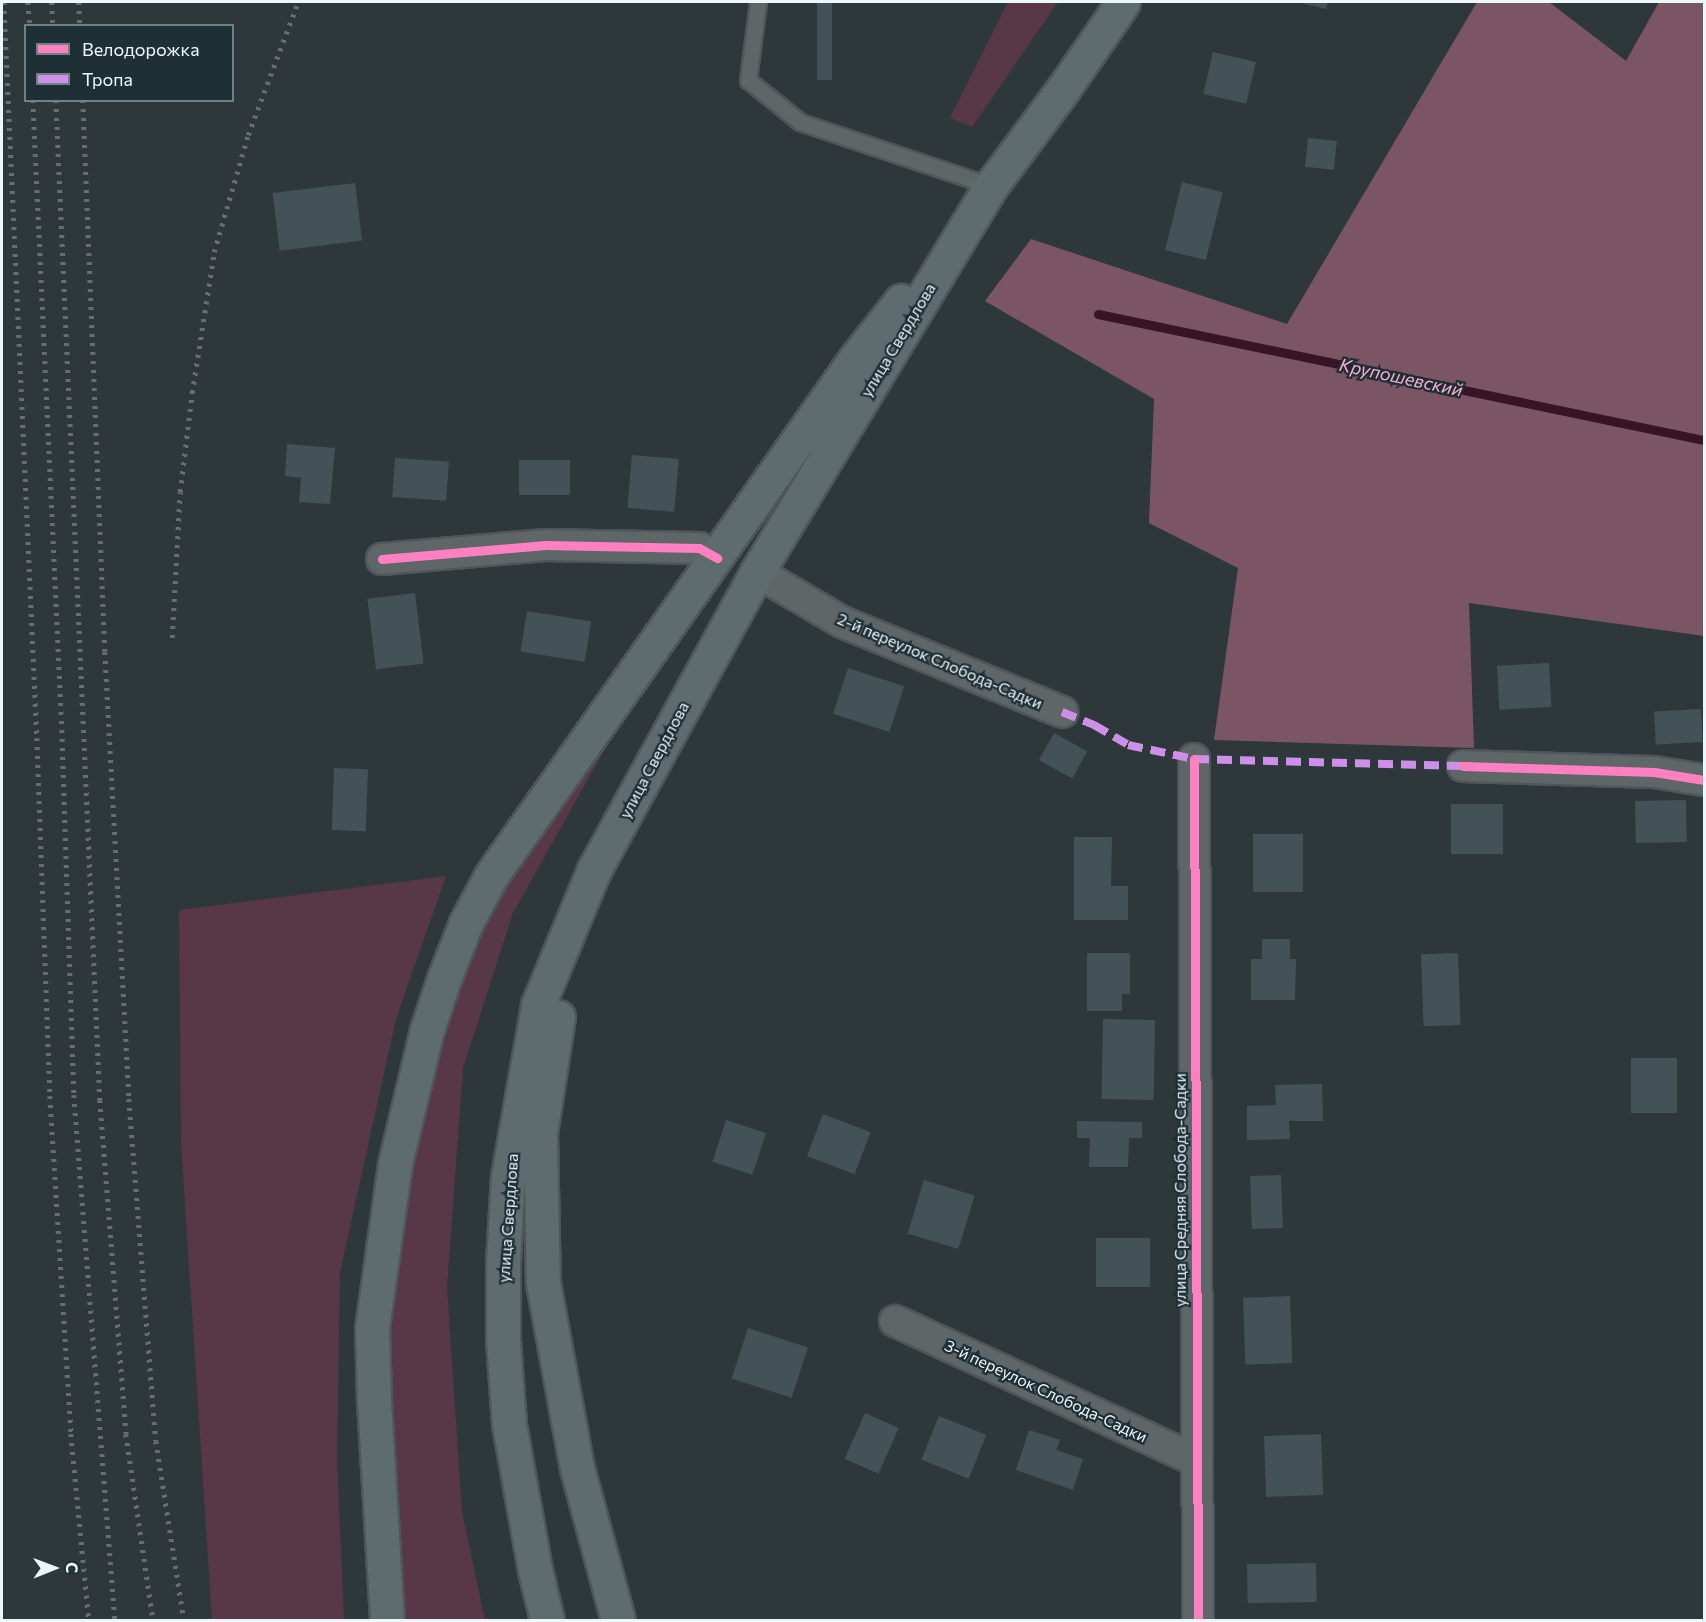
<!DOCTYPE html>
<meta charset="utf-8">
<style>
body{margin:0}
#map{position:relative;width:1706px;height:1622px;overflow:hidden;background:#2e383b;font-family:Commissioner,sans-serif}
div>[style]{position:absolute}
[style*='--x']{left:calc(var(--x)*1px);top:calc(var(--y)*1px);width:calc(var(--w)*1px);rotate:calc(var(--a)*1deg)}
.green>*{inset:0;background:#583746}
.forest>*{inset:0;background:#7c5565}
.stream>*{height:9px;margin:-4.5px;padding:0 4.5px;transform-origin:4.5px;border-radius:4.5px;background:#371526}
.building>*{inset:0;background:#435257;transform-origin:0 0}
.roads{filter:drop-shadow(2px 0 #4e565a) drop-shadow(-2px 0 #4e565a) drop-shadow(0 2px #4e565a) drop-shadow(0 -2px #4e565a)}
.lane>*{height:15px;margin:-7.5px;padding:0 7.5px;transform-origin:7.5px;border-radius:7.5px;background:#5e6668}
.street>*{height:30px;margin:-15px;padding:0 15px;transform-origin:15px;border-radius:15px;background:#5e6668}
.primary>*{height:33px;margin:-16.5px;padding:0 16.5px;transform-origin:16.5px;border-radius:16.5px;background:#5e6b6f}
.rail>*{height:4.5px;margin-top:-2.25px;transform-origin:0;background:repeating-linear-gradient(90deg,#676e71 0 3px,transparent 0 9px)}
.quiet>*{height:8px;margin-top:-4px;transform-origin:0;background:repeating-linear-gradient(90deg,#ce8fe9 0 15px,transparent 0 23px)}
.cycleway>*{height:9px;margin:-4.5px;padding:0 4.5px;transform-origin:4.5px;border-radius:4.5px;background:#ff80c0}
span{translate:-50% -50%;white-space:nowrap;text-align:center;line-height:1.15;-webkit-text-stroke:4.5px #1e3036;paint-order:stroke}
.street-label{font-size:16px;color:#ecf7fb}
.water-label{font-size:18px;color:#fbafce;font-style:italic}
.frame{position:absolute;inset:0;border:3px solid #ecf7fb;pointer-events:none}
.legend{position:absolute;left:24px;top:24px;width:210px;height:78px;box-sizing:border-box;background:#1e3036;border:2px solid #708085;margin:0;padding:8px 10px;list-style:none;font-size:18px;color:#ecf7fb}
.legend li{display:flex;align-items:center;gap:12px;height:30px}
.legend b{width:30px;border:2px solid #708085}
.north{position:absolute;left:24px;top:1538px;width:60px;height:60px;-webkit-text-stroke:4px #1e3036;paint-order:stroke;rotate:89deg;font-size:16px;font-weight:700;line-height:24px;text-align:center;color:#ecf7fb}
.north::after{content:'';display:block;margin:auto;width:21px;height:27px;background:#ecf7fb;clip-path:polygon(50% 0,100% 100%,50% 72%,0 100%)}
</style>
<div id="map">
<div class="green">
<i style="clip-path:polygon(1008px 2px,1058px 2px,972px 127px,950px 118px)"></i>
<i style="clip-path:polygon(680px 615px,513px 913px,463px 1068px,447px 1287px,462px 1512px,485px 1620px,390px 1620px,375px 1374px,406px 1165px,485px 911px)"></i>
<i style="clip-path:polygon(446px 876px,396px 1019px,340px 1272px,337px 1458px,344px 1620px,212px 1620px,181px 1142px,179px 910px)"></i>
</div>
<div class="forest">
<i style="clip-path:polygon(1477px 2px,1549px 2px,1626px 61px,1659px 2px,1704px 2px,1704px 636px,1469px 603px,1474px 748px,1214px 740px,1238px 568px,1149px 523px,1154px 399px,985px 301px,1031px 239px,1287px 324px)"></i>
</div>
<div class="stream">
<i style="--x:1098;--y:314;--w:619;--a:11.75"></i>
</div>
<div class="building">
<i style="left:817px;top:2px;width:15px;height:78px"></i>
<i style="clip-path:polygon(1298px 2px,1328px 2px,1326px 9px)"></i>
<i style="left:1213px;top:52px;width:44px;height:43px;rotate:13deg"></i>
<i style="left:1308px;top:138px;width:29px;height:29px;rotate:6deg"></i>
<i style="left:1182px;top:182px;width:42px;height:70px;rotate:14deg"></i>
<i style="left:355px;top:183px;width:58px;height:83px;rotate:83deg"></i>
<i style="clip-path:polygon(287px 444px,335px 448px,330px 504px,299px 502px,301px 478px,285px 476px)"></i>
<i style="left:632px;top:455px;width:47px;height:53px;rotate:5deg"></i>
<i style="left:395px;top:458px;width:54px;height:39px;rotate:4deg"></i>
<i style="left:519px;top:460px;width:51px;height:35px"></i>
<i style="left:415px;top:593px;width:71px;height:48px;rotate:83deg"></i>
<i style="left:527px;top:611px;width:65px;height:41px;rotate:9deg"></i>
<i style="left:1549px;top:663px;width:44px;height:52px;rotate:87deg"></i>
<i style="left:848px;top:668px;width:59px;height:48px;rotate:18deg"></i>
<i style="left:1701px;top:709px;width:33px;height:47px;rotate:87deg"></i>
<i style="left:1054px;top:733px;width:38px;height:31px;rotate:29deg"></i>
<i style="left:334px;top:768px;width:34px;height:62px;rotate:2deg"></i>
<i style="left:1686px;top:800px;width:42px;height:51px;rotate:89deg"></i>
<i style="left:1451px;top:804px;width:52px;height:50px"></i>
<i style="left:1253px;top:834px;width:50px;height:58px"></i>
<i style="clip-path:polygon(1074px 837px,1112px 837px,1111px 886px,1128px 886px,1128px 920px,1074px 920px)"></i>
<i style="clip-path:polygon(1262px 939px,1290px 939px,1290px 959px,1296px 959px,1295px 1000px,1251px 1000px,1251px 959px,1262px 959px)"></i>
<i style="clip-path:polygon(1087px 953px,1130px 953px,1130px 994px,1122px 994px,1122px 1011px,1087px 1011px)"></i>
<i style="left:1458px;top:953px;width:72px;height:37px;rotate:88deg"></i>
<i style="left:1103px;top:1019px;width:52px;height:80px;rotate:1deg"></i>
<i style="left:1677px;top:1058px;width:55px;height:46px;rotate:90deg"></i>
<i style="clip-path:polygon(1322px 1084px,1323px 1121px,1289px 1121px,1290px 1139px,1247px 1140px,1247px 1106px,1276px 1105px,1275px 1085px)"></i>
<i style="left:823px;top:1114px;width:51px;height:45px;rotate:21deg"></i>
<i style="left:726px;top:1120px;width:42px;height:44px;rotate:18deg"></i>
<i style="clip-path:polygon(1077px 1121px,1142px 1122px,1142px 1138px,1129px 1138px,1128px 1167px,1089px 1167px,1090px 1138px,1077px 1138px)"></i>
<i style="left:1281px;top:1175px;width:53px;height:31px;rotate:88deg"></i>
<i style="left:924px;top:1180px;width:53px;height:56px;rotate:17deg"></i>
<i style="left:1150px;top:1238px;width:49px;height:54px;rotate:90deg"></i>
<i style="left:1290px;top:1296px;width:67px;height:47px;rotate:88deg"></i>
<i style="left:748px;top:1328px;width:63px;height:53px;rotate:18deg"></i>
<i style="left:865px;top:1413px;width:37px;height:50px;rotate:24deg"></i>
<i style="left:939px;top:1416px;width:51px;height:47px;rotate:22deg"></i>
<i style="clip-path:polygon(1029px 1430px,1060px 1440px,1056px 1450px,1083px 1459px,1073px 1490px,1016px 1470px)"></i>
<i style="left:1321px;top:1434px;width:61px;height:57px;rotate:88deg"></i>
<i style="left:1316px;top:1563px;width:39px;height:69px;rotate:89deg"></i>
</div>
<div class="roads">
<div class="lane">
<i style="--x:758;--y:2;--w:79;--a:97.3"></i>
<i style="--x:748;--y:80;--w:67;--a:38.9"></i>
<i style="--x:800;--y:122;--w:201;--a:18.5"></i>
</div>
<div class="street">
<i style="--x:382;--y:559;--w:164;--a:-4.9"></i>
<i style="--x:545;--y:545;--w:154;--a:1.1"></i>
<i style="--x:699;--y:548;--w:21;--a:29"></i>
<i style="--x:757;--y:572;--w:99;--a:30.5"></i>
<i style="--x:842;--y:622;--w:238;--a:22.2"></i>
<i style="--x:1194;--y:759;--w:861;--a:89.73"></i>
<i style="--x:1463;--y:766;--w:191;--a:1.8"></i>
<i style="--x:1654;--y:772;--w:51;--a:9.1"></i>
<i style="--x:895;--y:1321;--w:332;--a:24.8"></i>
</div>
<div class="primary">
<i style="--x:558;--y:1017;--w:117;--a:98.8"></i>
<i style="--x:540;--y:1133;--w:150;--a:88.9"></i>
<i style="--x:543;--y:1283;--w:188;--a:79.6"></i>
<i style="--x:577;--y:1468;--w:157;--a:74.9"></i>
<i style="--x:387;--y:1620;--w:222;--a:-93.4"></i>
<i style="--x:374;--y:1398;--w:70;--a:-91.6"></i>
<i style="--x:372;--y:1328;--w:166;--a:-82"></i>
<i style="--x:395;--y:1164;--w:138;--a:-76.6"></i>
<i style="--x:427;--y:1030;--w:54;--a:-71.6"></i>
<i style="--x:444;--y:979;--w:60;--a:-68.6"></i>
<i style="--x:466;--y:923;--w:53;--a:-62"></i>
<i style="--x:491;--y:876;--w:634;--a:-54.83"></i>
<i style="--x:856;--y:358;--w:73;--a:-51.7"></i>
<i style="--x:547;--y:1620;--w:51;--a:-103.5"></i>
<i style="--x:535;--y:1570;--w:148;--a:-100.1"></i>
<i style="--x:509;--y:1424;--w:84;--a:-94.1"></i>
<i style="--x:503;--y:1340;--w:78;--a:-90"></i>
<i style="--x:503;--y:1262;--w:86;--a:-86.7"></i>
<i style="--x:508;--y:1176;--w:174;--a:-80"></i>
<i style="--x:538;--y:1005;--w:146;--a:-67.5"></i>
<i style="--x:594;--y:870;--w:340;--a:-61.3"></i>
<i style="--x:757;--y:572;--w:451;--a:-58.8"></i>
<i style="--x:991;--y:186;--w:122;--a:-53.3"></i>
<i style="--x:1064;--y:88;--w:104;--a:-55.5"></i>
</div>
</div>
<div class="rail">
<i style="--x:4;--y:2;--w:737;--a:87.43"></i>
<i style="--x:37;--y:738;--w:358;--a:87.9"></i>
<i style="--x:50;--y:1096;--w:339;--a:86.4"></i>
<i style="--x:71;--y:1434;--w:187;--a:84.5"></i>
<i style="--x:28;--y:2;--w:24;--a:85"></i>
<i style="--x:52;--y:2;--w:24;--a:88"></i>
<i style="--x:79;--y:2;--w:24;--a:88"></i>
<i style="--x:33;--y:100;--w:631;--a:87.36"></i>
<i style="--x:62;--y:730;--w:365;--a:88.1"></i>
<i style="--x:74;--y:1095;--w:527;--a:85.53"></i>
<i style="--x:56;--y:100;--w:1001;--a:87.48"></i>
<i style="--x:100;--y:1100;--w:335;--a:85.5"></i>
<i style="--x:126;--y:1434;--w:188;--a:81.7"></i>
<i style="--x:83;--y:100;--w:552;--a:87.72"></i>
<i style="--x:105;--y:652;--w:448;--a:86.9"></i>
<i style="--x:129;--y:1099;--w:343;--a:85.5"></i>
<i style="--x:156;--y:1441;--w:181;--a:81.1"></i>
<i style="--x:172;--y:638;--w:146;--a:-86.9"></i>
<i style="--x:180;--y:492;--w:100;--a:-83.1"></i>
<i style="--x:192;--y:393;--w:143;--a:-81.1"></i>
<i style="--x:214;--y:252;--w:122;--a:-73.8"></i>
<i style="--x:248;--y:135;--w:142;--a:-69.4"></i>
</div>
<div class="quiet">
<i style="--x:1062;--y:712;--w:35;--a:22"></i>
<i style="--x:1094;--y:725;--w:39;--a:30"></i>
<i style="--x:1128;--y:745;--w:67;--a:12"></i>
<i style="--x:1194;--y:759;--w:269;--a:1.5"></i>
</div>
<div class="cycleway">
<i style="--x:382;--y:559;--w:164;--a:-4.9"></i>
<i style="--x:545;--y:545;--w:154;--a:1.1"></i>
<i style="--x:699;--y:548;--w:21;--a:29"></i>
<i style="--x:1194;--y:759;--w:861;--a:89.73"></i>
<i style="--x:1463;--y:766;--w:191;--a:1.8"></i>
<i style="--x:1654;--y:772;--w:51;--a:9.1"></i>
</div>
<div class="street-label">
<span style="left:898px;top:340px;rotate:-59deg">улица Свердлова</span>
<span style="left:940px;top:661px;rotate:23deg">2-й переулок Слобода-Садки</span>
<span style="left:654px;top:760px;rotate:-62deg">улица Свердлова</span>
<span style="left:1180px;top:1190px;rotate:-90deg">улица Средняя Слобода-Садки</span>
<span style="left:508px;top:1218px;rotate:-86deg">улица Свердлова</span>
<span style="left:1046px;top:1391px;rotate:25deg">3-й переулок Слобода-Садки</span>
</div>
<div class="water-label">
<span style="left:1401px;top:377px;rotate:12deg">Крупошевский</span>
</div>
<div class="frame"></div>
<ul class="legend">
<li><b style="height:8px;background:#ff80c0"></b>Велодорожка</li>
<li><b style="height:8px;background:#ce8fe9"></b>Тропа</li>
</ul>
<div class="north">С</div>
</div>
